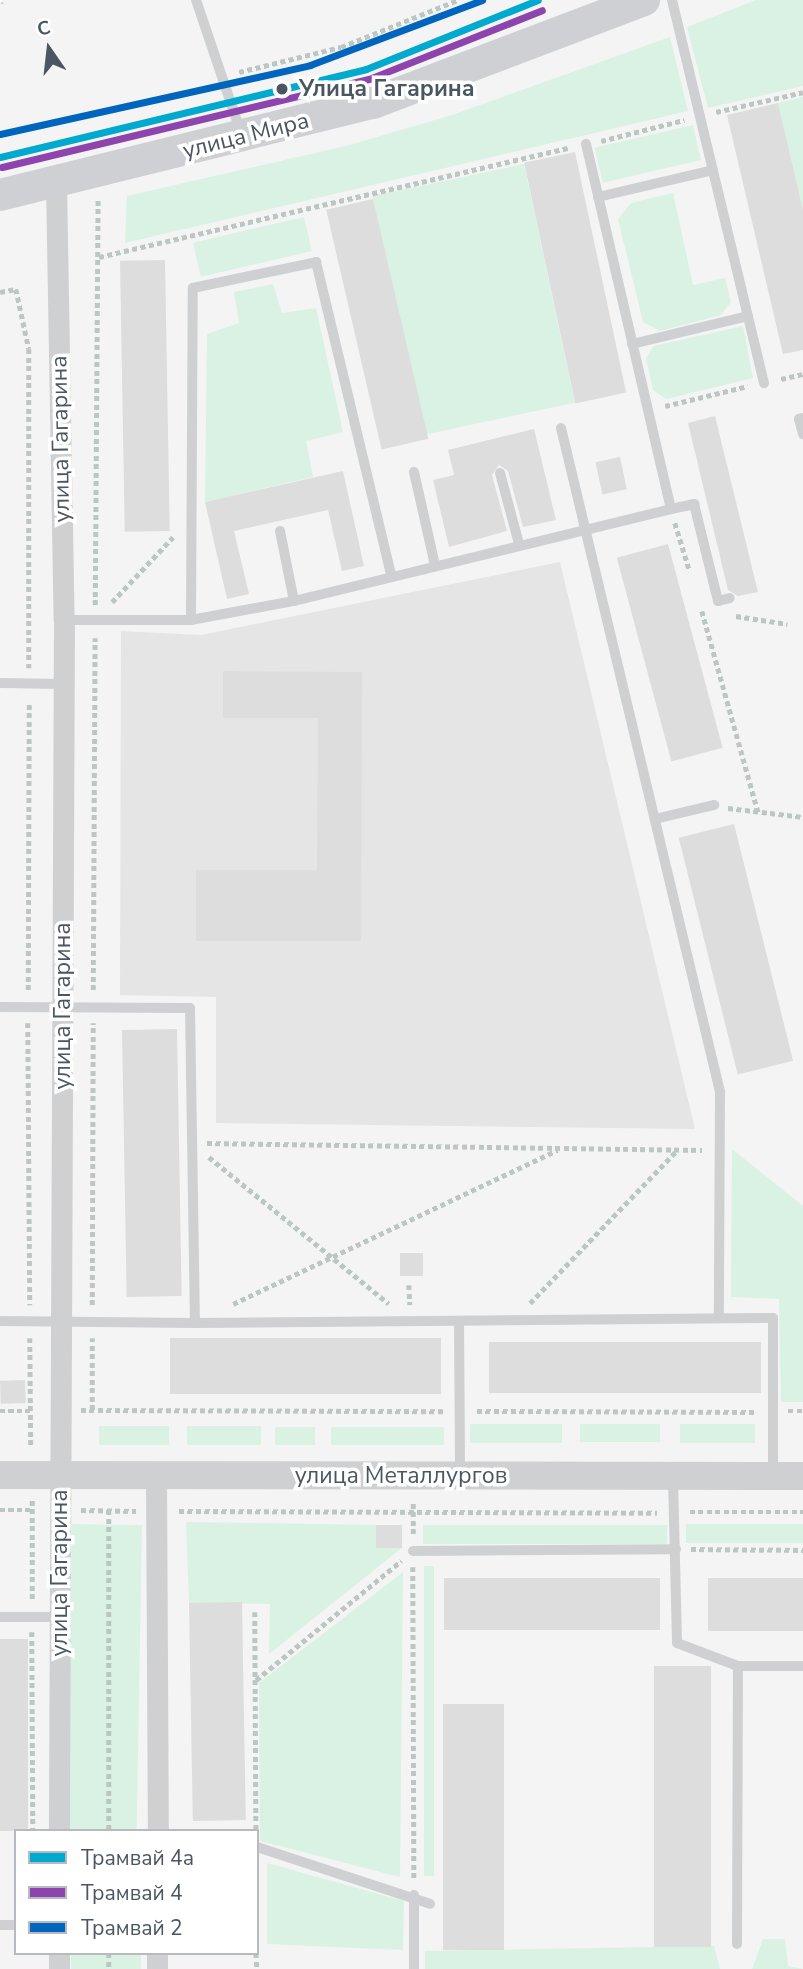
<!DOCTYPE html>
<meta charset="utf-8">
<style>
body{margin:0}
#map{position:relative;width:803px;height:1969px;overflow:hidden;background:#f4f4f4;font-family:"Nunito Sans",sans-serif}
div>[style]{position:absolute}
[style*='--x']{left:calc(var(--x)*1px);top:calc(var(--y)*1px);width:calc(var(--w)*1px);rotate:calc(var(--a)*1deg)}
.education>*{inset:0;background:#e6e5e6}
.green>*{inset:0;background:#d9f2e3;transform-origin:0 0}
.building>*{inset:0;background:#ddddde;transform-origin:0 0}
.path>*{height:4.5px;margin-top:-2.25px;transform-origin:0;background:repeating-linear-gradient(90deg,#bcc7c4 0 5px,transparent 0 8.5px)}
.service>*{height:10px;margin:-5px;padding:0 5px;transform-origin:5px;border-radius:5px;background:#ced0d2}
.minor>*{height:21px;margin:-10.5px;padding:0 10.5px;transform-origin:10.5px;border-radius:10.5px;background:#ced0d2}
.tertiary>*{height:28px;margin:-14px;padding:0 14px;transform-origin:14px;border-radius:14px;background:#ced0d2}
.secondary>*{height:32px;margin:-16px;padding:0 16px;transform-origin:16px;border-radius:16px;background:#ced0d4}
.rail>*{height:8px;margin-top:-4px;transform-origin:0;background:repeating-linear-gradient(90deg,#fff 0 16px,#c9cacc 0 32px);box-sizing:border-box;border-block:2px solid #c9cacc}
.tram-1>*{height:7px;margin:-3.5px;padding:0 3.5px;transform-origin:3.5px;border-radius:3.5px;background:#00a9ce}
.tram-2>*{height:7px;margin:-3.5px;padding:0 3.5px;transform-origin:3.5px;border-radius:3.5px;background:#8e44ad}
.tram-3>*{height:7px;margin:-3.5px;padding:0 3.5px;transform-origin:3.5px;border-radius:3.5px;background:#0065bd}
.dots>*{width:19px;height:19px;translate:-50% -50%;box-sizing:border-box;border:4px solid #fff;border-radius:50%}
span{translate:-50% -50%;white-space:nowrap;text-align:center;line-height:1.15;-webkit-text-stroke:7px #fff;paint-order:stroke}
.stop-label{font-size:23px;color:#4a5661;font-weight:700}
.left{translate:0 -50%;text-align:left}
.street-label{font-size:23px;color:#4a5661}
.legend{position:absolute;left:14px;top:1829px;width:245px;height:126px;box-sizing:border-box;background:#fff;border:2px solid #b7bbc0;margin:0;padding:9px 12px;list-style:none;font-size:21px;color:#4a5661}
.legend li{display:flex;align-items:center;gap:14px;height:35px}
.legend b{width:35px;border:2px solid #b7bbc0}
.north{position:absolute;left:14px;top:14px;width:70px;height:70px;-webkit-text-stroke:5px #fff;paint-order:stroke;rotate:346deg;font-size:19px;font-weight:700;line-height:28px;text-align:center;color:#4a5661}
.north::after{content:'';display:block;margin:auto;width:24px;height:32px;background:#4a5661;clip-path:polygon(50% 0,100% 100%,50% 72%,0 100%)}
</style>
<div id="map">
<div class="education">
<i style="clip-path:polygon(560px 562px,695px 1129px,216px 1123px,216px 997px,120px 995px,121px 631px,201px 635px)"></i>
</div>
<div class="green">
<i style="clip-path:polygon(756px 0,803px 0,803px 86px,708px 108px,687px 27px)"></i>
<i style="clip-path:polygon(670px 37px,688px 111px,125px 243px,127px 196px,346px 146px,452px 115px)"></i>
<i style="clip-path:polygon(803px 97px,803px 210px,778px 103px)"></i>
<i style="left:693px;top:125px;width:36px;height:101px;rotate:77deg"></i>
<i style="left:524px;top:164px;width:244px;height:155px;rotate:78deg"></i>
<i style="clip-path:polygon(673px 193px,693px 285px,725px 278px,731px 302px,721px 315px,660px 331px,643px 322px,618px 219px,631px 203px)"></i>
<i style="left:304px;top:217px;width:35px;height:114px;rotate:77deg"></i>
<i style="clip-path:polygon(273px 284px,282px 313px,316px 308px,343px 432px,306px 441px,313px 477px,205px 502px,207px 334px,239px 323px,234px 292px)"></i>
<i style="clip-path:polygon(743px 326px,753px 378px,666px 399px,653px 390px,646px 358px,654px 346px)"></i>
<i style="clip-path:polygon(732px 1149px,803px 1206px,803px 1402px,781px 1402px,779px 1299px,731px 1297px)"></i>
<i style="left:470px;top:1424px;width:92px;height:19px"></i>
<i style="left:660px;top:1424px;width:18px;height:80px;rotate:90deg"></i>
<i style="left:755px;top:1424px;width:19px;height:75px;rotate:90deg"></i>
<i style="left:99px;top:1426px;width:70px;height:19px"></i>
<i style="left:261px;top:1426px;width:19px;height:74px;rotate:90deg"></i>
<i style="left:275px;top:1427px;width:40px;height:18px"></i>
<i style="left:331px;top:1427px;width:113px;height:18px"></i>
<i style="clip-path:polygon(186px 1522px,376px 1525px,377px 1547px,403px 1547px,269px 1654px,270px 1604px,189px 1603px)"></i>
<i style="left:72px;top:1524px;width:70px;height:307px;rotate:1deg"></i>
<i style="left:686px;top:1524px;width:117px;height:19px"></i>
<i style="left:423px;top:1525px;width:244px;height:19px"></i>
<i style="left:434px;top:1566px;width:310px;height:10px;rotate:90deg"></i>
<i style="clip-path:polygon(403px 1572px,400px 1877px,260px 1841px,259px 1683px)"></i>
<i style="clip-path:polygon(267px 1863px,404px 1901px,403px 1950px,267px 1944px)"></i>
<i style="clip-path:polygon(763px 1939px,785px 1939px,788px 1966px,803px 1969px,752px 1969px)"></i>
<i style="clip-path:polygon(714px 1946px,720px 1969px,425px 1969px,425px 1951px)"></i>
<i style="left:71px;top:1953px;width:70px;height:16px"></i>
</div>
<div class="building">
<i style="clip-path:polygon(778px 103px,803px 210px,803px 350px,783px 354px,727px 115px)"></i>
<i style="left:575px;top:152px;width:246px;height:52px;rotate:78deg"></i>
<i style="left:373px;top:199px;width:246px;height:48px;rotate:77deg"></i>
<i style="left:165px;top:260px;width:271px;height:45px;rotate:89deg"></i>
<i style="clip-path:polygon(715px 416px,758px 592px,738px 596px,728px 590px,688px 423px)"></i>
<i style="clip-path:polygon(534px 429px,556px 520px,523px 527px,508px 471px,499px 465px,492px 475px,507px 531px,449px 547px,433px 480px,454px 475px,448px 450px)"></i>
<i style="left:620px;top:457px;width:33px;height:25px;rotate:78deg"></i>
<i style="clip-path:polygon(343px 471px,364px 566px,342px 571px,328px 510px,234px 531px,249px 594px,227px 599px,205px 502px)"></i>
<i style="left:668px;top:544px;width:211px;height:53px;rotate:75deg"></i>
<i style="clip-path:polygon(223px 671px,362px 672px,361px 941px,196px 941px,196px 870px,317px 870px,318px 718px,223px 718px)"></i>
<i style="left:734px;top:824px;width:244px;height:57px;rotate:76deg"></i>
<i style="left:177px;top:1029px;width:267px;height:55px;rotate:89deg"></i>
<i style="left:400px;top:1253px;width:23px;height:23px"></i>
<i style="left:170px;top:1338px;width:271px;height:56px"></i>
<i style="left:489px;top:1342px;width:272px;height:51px"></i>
<i style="left:25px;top:1380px;width:23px;height:25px;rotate:88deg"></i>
<i style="left:376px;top:1525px;width:26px;height:23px"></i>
<i style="left:660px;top:1578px;width:52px;height:216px;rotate:90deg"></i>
<i style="left:803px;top:1578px;width:53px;height:95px;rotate:90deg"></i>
<i style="left:242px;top:1602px;width:218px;height:53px;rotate:89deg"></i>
<i style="left:0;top:1639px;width:28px;height:192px"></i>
<i style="left:654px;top:1666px;width:57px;height:281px"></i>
<i style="left:504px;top:1704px;width:246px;height:61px;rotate:90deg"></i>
</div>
<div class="path">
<i style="--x:239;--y:72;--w:105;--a:-13.8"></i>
<i style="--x:341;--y:47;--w:126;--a:-21.9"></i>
<i style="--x:716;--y:112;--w:89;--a:-12.9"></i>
<i style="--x:601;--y:141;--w:86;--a:-14.2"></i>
<i style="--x:99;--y:257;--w:482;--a:-13.1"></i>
<i style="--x:0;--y:292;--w:16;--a:-11"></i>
<i style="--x:16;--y:289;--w:61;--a:77.8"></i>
<i style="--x:29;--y:349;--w:319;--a:90"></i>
<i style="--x:781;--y:379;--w:23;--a:-13"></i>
<i style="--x:665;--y:406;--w:85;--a:-13.5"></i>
<i style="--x:675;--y:523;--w:51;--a:73"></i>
<i style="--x:112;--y:602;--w:89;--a:-46.8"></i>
<i style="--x:95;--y:605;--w:405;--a:-89.6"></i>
<i style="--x:702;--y:611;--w:212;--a:74.4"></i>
<i style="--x:736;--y:616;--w:52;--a:8.9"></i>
<i style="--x:728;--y:808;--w:76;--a:6.8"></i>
<i style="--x:28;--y:990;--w:289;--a:-89.8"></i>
<i style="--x:93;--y:990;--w:352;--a:-89.7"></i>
<i style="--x:28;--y:1023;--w:282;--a:89.6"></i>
<i style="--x:207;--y:1143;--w:495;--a:0.8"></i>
<i style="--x:209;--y:1157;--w:232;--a:39.2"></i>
<i style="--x:409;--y:1285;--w:20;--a:87"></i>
<i style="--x:530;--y:1303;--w:212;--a:-46.1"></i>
<i style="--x:233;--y:1304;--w:359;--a:-25.4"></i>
<i style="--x:92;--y:1305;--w:282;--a:-89.8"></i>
<i style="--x:30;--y:1338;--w:110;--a:89.5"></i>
<i style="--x:81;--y:1410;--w:363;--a:0.2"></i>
<i style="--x:92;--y:1410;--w:72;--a:-90"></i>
<i style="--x:0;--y:1411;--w:34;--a:0"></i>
<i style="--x:477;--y:1411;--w:278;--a:0.2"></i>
<i style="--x:788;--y:1411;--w:15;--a:0"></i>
<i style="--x:0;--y:1510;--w:34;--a:0"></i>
<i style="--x:81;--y:1510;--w:55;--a:1"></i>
<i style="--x:109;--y:1510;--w:321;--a:90"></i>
<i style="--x:179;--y:1511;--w:478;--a:0.2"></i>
<i style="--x:690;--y:1512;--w:113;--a:0"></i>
<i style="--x:413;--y:1534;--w:34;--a:-90"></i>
<i style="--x:691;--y:1549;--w:112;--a:0.5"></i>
<i style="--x:413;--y:1567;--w:313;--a:89.8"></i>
<i style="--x:32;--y:1599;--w:100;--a:-90"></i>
<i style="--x:255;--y:1612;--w:218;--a:89.7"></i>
<i style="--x:32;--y:1632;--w:199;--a:89.7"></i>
<i style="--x:256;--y:1680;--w:188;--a:-39.4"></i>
<i style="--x:109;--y:1953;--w:16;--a:90"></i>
<i style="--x:256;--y:1953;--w:16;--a:86"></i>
</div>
<div class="service">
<i style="--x:196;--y:0;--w:140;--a:71.3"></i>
<i style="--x:672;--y:0;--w:394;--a:76.5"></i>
<i style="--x:598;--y:197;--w:118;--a:-13.2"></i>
<i style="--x:632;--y:344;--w:119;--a:-13.6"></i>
<i style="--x:803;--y:418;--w:4;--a:166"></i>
<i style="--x:799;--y:419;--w:16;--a:75"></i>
<i style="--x:561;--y:428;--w:683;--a:76.53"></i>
<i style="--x:720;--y:1092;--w:226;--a:90.3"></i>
<i style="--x:414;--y:472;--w:95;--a:77.3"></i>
<i style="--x:500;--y:473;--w:73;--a:75"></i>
<i style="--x:671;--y:509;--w:24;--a:-12"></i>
<i style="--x:694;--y:504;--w:100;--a:76.1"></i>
<i style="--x:718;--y:601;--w:12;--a:-14"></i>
<i style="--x:280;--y:531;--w:71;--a:78.7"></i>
<i style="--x:64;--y:620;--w:127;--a:0"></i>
<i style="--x:191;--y:620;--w:105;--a:-10.5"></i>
<i style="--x:294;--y:601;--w:388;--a:-13.7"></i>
<i style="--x:671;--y:509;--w:375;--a:-103.1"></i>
<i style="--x:191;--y:620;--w:332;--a:-89.7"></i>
<i style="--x:193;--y:288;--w:126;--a:-11.9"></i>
<i style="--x:316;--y:262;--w:322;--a:76.5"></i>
<i style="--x:0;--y:683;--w:63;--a:0.9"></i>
<i style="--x:655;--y:819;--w:61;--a:-13.3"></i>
<i style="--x:0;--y:1007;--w:190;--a:0.3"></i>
<i style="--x:190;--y:1008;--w:315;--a:89.1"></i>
<i style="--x:195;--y:1323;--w:195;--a:-179.4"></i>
<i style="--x:459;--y:1321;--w:155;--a:89.6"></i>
<i style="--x:195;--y:1323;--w:578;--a:-0.5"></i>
<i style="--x:773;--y:1318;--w:158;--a:90"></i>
<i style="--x:673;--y:1478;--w:165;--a:88.6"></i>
<i style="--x:677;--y:1643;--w:65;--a:20.7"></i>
<i style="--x:738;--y:1666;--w:65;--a:0"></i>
<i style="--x:413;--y:1551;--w:263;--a:-0.4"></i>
<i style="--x:0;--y:1617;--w:60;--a:0"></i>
<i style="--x:257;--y:1847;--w:182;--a:18.2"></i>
<i style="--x:414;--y:1895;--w:74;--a:90"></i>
<i style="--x:0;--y:1925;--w:16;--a:0"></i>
<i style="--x:737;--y:1944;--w:278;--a:-89.8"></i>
</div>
<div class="minor">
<i style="--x:56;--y:182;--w:438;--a:89"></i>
<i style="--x:64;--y:620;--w:1211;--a:90.24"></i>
<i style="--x:156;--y:1476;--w:355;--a:89.7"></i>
<i style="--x:59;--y:1953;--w:16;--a:90"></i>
<i style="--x:157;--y:1969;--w:16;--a:-90"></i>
</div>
<div class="tertiary">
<i style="--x:0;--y:1475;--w:803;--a:0.07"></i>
</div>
<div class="secondary">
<i style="--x:0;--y:195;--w:384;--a:-13.9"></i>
<i style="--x:373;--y:103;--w:290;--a:-20.8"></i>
</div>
<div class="rail">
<i style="--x:0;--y:1;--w:2;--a:-27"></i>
</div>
<div class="tram-1">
<i style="--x:0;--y:157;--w:376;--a:-13.5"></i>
<i style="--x:366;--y:69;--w:185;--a:-21.9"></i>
</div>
<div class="tram-2">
<i style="--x:2;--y:167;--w:377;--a:-13.5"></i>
<i style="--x:369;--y:79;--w:186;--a:-21.7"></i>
</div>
<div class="tram-3">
<i style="--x:0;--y:134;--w:318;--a:-12.5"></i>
<i style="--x:310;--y:65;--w:184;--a:-20.7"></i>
</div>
<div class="dots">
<i style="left:282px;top:89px;background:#4a5661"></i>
</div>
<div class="stop-label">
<span class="left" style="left:299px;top:89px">Улица Гагарина</span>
</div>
<div class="street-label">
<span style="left:246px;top:136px;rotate:-14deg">улица Мира</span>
<span style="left:61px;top:439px;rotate:-91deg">улица Гагарина</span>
<span style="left:63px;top:1006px;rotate:-90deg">улица Гагарина</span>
<span style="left:401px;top:1476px">улица Металлургов</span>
<span style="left:60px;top:1573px;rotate:-90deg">улица Гагарина</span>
</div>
<ul class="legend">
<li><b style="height:9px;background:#00a9ce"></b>Трамвай 4а</li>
<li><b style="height:9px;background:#8e44ad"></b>Трамвай 4</li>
<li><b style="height:9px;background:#0065bd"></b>Трамвай 2</li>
</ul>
<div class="north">С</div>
</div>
